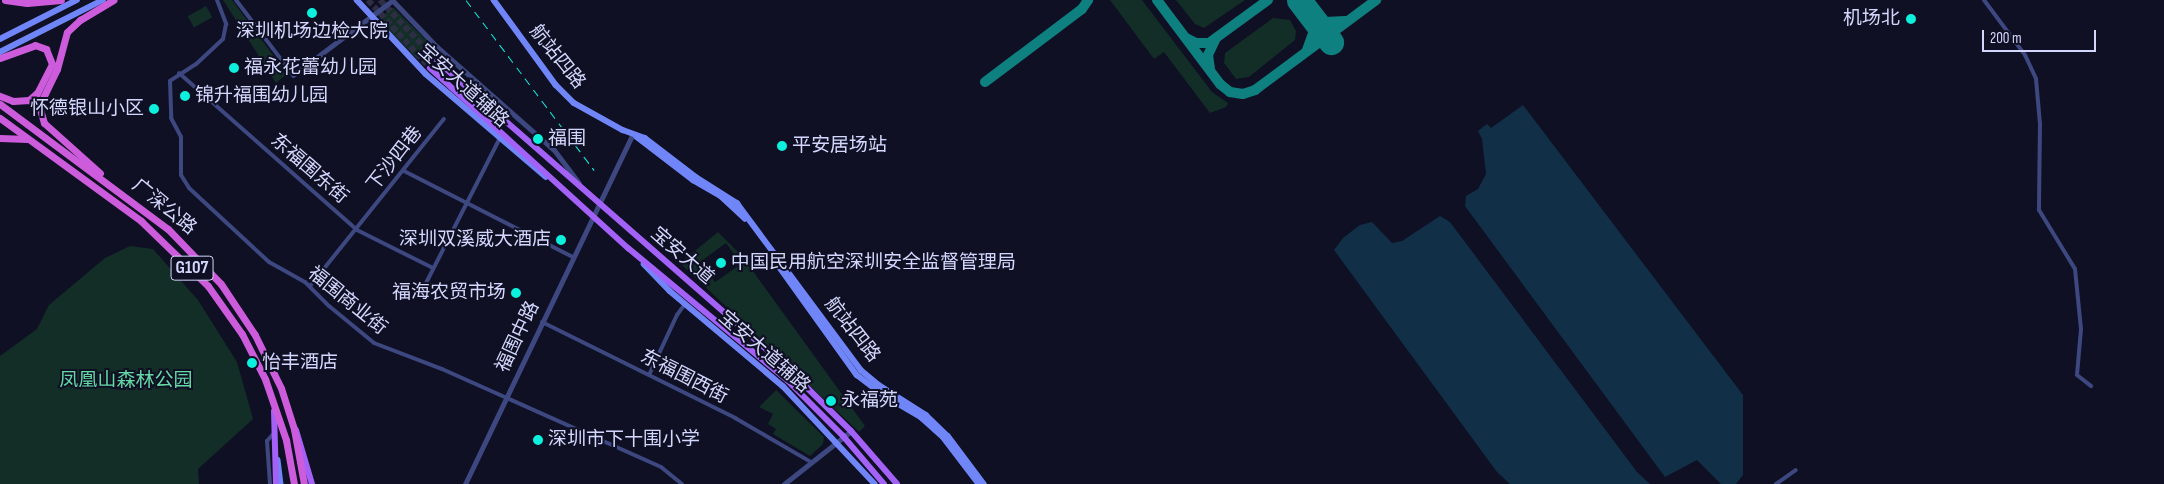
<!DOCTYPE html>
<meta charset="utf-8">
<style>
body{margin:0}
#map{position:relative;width:2164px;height:484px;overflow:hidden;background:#0f1023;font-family:"Sofia Sans Condensed","Noto Sans SC",sans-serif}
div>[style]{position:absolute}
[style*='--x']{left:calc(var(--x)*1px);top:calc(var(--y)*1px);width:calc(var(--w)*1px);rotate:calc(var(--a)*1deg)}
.green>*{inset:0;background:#132d27;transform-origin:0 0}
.water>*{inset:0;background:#112f46}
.taxiway>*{height:10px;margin:-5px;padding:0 5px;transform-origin:5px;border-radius:5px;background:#0e8080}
.runway>*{height:25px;margin:-12.5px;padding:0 12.5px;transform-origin:12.5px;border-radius:12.5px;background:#0e8080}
.primary-tunnel>*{height:6px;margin-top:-3px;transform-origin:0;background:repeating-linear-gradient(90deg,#2d2e44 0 6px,transparent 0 9px)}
.minor>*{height:4px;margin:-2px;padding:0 2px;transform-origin:2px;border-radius:2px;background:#3d4780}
.tertiary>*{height:5px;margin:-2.5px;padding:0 2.5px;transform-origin:2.5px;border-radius:2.5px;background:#3d4780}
.secondary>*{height:5.5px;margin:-2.75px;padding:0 2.75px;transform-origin:2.75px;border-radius:2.75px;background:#7086f8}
.primary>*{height:6px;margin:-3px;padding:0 3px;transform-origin:3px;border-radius:3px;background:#a361f7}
.trunk>*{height:7px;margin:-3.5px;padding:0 3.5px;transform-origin:3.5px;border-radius:3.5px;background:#cc5cdc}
.rail>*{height:1px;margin-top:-0.5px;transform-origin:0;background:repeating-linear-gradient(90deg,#0df0dd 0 8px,transparent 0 14px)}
.dots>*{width:14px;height:14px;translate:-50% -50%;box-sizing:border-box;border:2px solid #0f1023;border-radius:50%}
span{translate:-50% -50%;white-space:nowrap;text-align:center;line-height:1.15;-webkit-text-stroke:4px #0f1023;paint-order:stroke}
.shield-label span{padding:1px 4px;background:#0f1023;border:1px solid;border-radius:4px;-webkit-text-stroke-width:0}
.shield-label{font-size:18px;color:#d4d7fd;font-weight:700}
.poi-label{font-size:19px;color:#d4d7fd}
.right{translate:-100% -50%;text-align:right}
.left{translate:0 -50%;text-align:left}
.street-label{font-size:19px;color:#d4d7fd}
.park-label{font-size:19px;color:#64d9a6}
.scale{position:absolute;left:1982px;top:30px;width:114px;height:22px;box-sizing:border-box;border:2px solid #d4d7fd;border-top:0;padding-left:6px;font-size:15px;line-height:18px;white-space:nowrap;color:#d4d7fd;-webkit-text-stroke:4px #0f1023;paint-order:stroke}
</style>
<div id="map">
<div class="green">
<i style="clip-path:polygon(223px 0,232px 0,287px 74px,276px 83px)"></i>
<i style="clip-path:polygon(1110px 0,1142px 0,1212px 92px,1228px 103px,1226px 107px,1210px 113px,1164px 52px,1154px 59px)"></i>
<i style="clip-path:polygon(1176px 0,1245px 0,1204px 28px,1195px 24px)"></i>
<i style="left:206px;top:6px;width:13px;height:21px;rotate:61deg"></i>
<i style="clip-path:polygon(390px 8px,394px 8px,431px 45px,417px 59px,379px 20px)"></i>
<i style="clip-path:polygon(1273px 18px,1290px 20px,1296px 31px,1295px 40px,1249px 77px,1236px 79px,1224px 63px,1225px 53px)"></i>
<i style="clip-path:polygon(evenodd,718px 232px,742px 256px,865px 426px,859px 432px,680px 263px,718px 232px,726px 243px,741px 264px,715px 282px,700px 262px,726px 243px)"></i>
<i style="clip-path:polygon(130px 246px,153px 249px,198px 300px,237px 362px,253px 419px,198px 469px,199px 484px,0 484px,0 356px,37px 329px,49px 305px,105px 258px)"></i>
<i style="clip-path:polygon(776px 390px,824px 437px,823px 444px,810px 456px,773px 434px,776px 429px,768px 424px,773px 414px,759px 407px)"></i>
</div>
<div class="water">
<i style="clip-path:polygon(1523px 105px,1743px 395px,1743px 475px,1736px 484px,1721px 484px,1697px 460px,1665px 477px,1465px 206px,1466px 196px,1478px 189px,1486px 174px,1482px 139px,1478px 131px,1487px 124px,1491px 128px)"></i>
<i style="clip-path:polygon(1440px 216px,1450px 222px,1637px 472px,1650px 484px,1510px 484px,1497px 472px,1334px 250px,1343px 238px,1360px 225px,1372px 222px,1392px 243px,1402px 241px)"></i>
</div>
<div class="taxiway">
<i style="--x:1157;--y:0;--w:105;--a:53.1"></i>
<i style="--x:1220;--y:84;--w:13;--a:39"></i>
<i style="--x:1230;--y:92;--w:13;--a:9"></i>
<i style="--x:1243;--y:94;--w:13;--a:-18"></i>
<i style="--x:1255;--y:90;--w:151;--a:-36.6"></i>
<i style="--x:1306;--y:10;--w:22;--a:32"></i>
<i style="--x:1325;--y:22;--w:20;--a:-3"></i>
<i style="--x:1186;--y:38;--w:11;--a:27"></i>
<i style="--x:1196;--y:43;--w:13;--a:0"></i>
<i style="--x:1209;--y:43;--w:73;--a:-36.1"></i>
<i style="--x:1307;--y:50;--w:20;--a:-70"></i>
<i style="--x:1314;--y:31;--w:19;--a:-108"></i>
<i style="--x:1210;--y:69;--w:14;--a:-98"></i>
<i style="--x:1208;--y:55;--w:17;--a:-65"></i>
<i style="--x:985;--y:82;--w:121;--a:-37"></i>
<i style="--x:1082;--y:9;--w:11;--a:-56"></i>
</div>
<div class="runway">
<i style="--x:1299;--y:0;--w:53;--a:52.7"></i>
</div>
<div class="primary-tunnel">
<i style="--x:368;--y:0;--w:92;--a:47.6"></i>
<i style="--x:380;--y:0;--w:83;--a:46.9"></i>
</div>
<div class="minor">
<i style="--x:217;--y:0;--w:26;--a:69"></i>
<i style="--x:226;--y:24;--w:15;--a:101"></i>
<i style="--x:223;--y:39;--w:37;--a:137"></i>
<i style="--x:196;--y:64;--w:31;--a:147"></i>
<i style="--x:170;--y:81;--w:37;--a:88"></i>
<i style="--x:171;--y:118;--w:21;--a:62"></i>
<i style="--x:181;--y:137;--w:38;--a:90"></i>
<i style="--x:181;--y:175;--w:15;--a:58"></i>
<i style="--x:189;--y:188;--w:109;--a:42.8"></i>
<i style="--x:269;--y:262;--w:41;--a:29.1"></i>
<i style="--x:305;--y:282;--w:34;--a:45"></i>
<i style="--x:329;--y:306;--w:58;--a:39.4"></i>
<i style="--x:374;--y:343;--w:73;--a:20.9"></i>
<i style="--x:442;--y:369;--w:240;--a:24.1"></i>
<i style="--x:661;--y:467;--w:27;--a:39"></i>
<i style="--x:236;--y:0;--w:94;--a:52.8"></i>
<i style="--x:1984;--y:0;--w:69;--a:53.3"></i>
<i style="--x:2025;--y:55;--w:26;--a:65"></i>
<i style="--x:2036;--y:79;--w:45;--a:84.9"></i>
<i style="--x:2040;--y:124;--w:86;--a:90.7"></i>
<i style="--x:2039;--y:210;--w:69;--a:58.6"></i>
<i style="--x:2075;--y:269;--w:60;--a:84.3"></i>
<i style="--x:2081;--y:329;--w:46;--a:95"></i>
<i style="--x:2077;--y:375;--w:18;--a:38"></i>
<i style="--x:179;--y:73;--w:237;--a:41.4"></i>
<i style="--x:357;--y:230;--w:85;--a:26.6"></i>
<i style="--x:404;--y:171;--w:190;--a:27"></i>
<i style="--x:310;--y:286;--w:214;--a:-51.3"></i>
<i style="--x:424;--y:287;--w:165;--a:-63"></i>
<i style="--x:542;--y:322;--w:216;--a:26.4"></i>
<i style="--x:735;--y:418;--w:88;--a:30.1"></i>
<i style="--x:649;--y:375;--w:66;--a:-65"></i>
<i style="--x:677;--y:315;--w:14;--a:-54"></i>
<i style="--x:270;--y:484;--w:43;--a:-94"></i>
<i style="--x:267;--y:441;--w:11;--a:-49"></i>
<i style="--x:1776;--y:484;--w:24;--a:-35"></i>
</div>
<div class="tertiary">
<i style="--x:393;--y:1;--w:64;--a:46.3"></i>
<i style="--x:437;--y:47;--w:156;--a:41.4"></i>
<i style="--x:554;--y:150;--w:41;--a:52.9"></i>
<i style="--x:293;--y:75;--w:125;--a:-36.9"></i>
<i style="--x:465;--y:484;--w:388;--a:-64.4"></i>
<i style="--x:784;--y:484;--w:85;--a:-38.3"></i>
</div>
<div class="secondary">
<i style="--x:357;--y:0;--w:101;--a:47"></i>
<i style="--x:426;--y:74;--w:158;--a:40.6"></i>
<i style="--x:494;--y:0;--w:105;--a:53.9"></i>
<i style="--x:556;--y:85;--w:25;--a:45"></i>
<i style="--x:574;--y:103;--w:56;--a:28.9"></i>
<i style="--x:623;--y:130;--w:23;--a:20"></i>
<i style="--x:645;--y:138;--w:64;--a:37.4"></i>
<i style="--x:696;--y:177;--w:49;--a:32.4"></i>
<i style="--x:737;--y:203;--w:208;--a:53.4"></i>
<i style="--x:861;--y:370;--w:23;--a:40"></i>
<i style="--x:879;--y:385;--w:56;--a:32.6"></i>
<i style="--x:926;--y:415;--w:30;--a:44"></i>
<i style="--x:948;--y:436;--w:60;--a:53.1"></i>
<i style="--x:0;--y:39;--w:86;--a:-26.9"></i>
<i style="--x:0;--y:52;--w:115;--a:-26.8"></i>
<i style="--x:637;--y:137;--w:71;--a:37.5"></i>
<i style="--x:693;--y:180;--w:32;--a:30"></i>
<i style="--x:721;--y:196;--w:33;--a:43"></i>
<i style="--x:776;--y:262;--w:139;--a:54.4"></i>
<i style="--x:857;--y:375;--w:35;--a:37"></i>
<i style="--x:885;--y:396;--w:42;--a:30.3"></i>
<i style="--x:921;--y:417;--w:31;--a:42"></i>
<i style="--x:944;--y:438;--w:58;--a:52.7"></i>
<i style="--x:644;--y:264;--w:37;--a:46"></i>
<i style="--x:670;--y:291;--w:148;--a:40.1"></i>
<i style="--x:783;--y:386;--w:134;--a:46.8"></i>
<i style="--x:278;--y:460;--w:24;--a:83"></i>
</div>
<div class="primary">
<i style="--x:437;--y:61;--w:461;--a:41.2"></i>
<i style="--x:784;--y:365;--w:94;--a:44.6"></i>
<i style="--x:851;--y:431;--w:70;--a:49"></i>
<i style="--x:430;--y:68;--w:268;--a:42.3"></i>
<i style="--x:628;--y:248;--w:208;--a:39.7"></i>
<i style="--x:788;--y:381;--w:78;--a:45"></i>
<i style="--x:843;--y:436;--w:63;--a:49.5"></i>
<i style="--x:274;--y:411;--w:73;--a:88.4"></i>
<i style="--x:296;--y:430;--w:56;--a:73.5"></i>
</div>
<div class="trunk">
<i style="--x:5;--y:0;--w:22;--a:8"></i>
<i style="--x:27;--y:3;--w:34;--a:-5"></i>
<i style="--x:0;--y:58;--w:37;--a:-20"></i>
<i style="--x:35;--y:45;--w:12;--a:20"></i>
<i style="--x:46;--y:49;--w:16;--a:68"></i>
<i style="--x:52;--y:64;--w:33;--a:117"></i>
<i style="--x:37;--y:93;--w:11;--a:139"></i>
<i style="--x:29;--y:100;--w:16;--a:176"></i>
<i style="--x:13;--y:101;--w:14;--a:-159"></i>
<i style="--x:0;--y:104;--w:209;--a:36.7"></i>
<i style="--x:168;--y:229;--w:76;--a:46.1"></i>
<i style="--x:221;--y:284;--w:61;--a:56.3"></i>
<i style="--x:255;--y:335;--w:59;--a:63.9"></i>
<i style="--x:281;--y:388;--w:43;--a:72.4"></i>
<i style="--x:294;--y:429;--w:56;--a:79.7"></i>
<i style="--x:0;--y:118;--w:175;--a:36.1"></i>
<i style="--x:141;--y:221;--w:93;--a:44.1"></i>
<i style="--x:208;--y:286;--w:59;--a:54.7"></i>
<i style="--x:242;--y:334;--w:51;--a:62.9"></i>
<i style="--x:265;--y:379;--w:65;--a:71"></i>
<i style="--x:286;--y:440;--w:45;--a:79.7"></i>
<i style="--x:0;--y:138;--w:27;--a:2"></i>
<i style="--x:100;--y:173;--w:75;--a:-138.2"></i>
<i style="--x:44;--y:123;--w:18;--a:-106"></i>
<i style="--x:39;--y:106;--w:41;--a:-64.1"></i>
<i style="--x:57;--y:69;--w:38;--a:-75"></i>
<i style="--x:67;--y:32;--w:18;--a:-43"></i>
<i style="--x:80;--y:20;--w:39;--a:-31"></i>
</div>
<div class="rail">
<i style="--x:466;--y:0;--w:213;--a:53"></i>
</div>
<div class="dots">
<i style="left:312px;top:13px;background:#0df0dd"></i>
<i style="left:1911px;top:19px;background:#0df0dd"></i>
<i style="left:234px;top:68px;background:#0df0dd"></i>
<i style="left:185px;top:96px;background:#0df0dd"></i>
<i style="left:154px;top:109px;background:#0df0dd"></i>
<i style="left:538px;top:139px;background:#0df0dd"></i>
<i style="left:782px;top:146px;background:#0df0dd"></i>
<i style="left:561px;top:240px;background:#0df0dd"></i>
<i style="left:721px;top:263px;background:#0df0dd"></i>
<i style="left:516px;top:293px;background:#0df0dd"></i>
<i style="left:252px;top:363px;background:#0df0dd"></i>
<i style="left:831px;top:401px;background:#0df0dd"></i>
<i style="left:538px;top:440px;background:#0df0dd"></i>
</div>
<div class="shield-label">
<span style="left:192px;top:268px">G107</span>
</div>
<div class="poi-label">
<span class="right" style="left:1900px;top:19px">机场北</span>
<span style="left:312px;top:32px">深圳机场边检大院</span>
<span class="left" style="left:244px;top:68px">福永花蕾幼儿园</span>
<span class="left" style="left:195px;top:96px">锦升福围幼儿园</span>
<span class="right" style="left:144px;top:109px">怀德银山小区</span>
<span class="left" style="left:548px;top:139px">福围</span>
<span class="left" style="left:792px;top:146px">平安居场站</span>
<span class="right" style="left:551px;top:240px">深圳双溪威大酒店</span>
<span class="left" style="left:731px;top:263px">中国民用航空深圳安全监督管理局</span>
<span class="right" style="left:506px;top:293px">福海农贸市场</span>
<span class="left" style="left:262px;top:363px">怡丰酒店</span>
<span class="left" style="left:841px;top:401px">永福苑</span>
<span class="left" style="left:548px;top:440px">深圳市下十围小学</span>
</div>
<div class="street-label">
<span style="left:557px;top:57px;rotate:51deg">航站四路</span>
<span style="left:463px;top:86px;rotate:42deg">宝安大道辅路</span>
<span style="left:395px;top:159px;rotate:-52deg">下沙四巷</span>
<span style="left:309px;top:169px;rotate:41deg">东福围东街</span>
<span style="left:164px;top:207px;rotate:39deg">广深公路</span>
<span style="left:682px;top:256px;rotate:41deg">宝安大道</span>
<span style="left:347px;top:301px;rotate:39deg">福围商业街</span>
<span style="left:852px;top:330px;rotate:52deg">航站四路</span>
<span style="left:518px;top:337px;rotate:-65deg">福围中路</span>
<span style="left:764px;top:352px;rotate:41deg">宝安大道辅路</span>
<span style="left:684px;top:377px;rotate:27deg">东福围西街</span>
</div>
<div class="park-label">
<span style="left:126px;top:381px">凤凰山森林公园</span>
</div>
<div class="scale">200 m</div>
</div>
